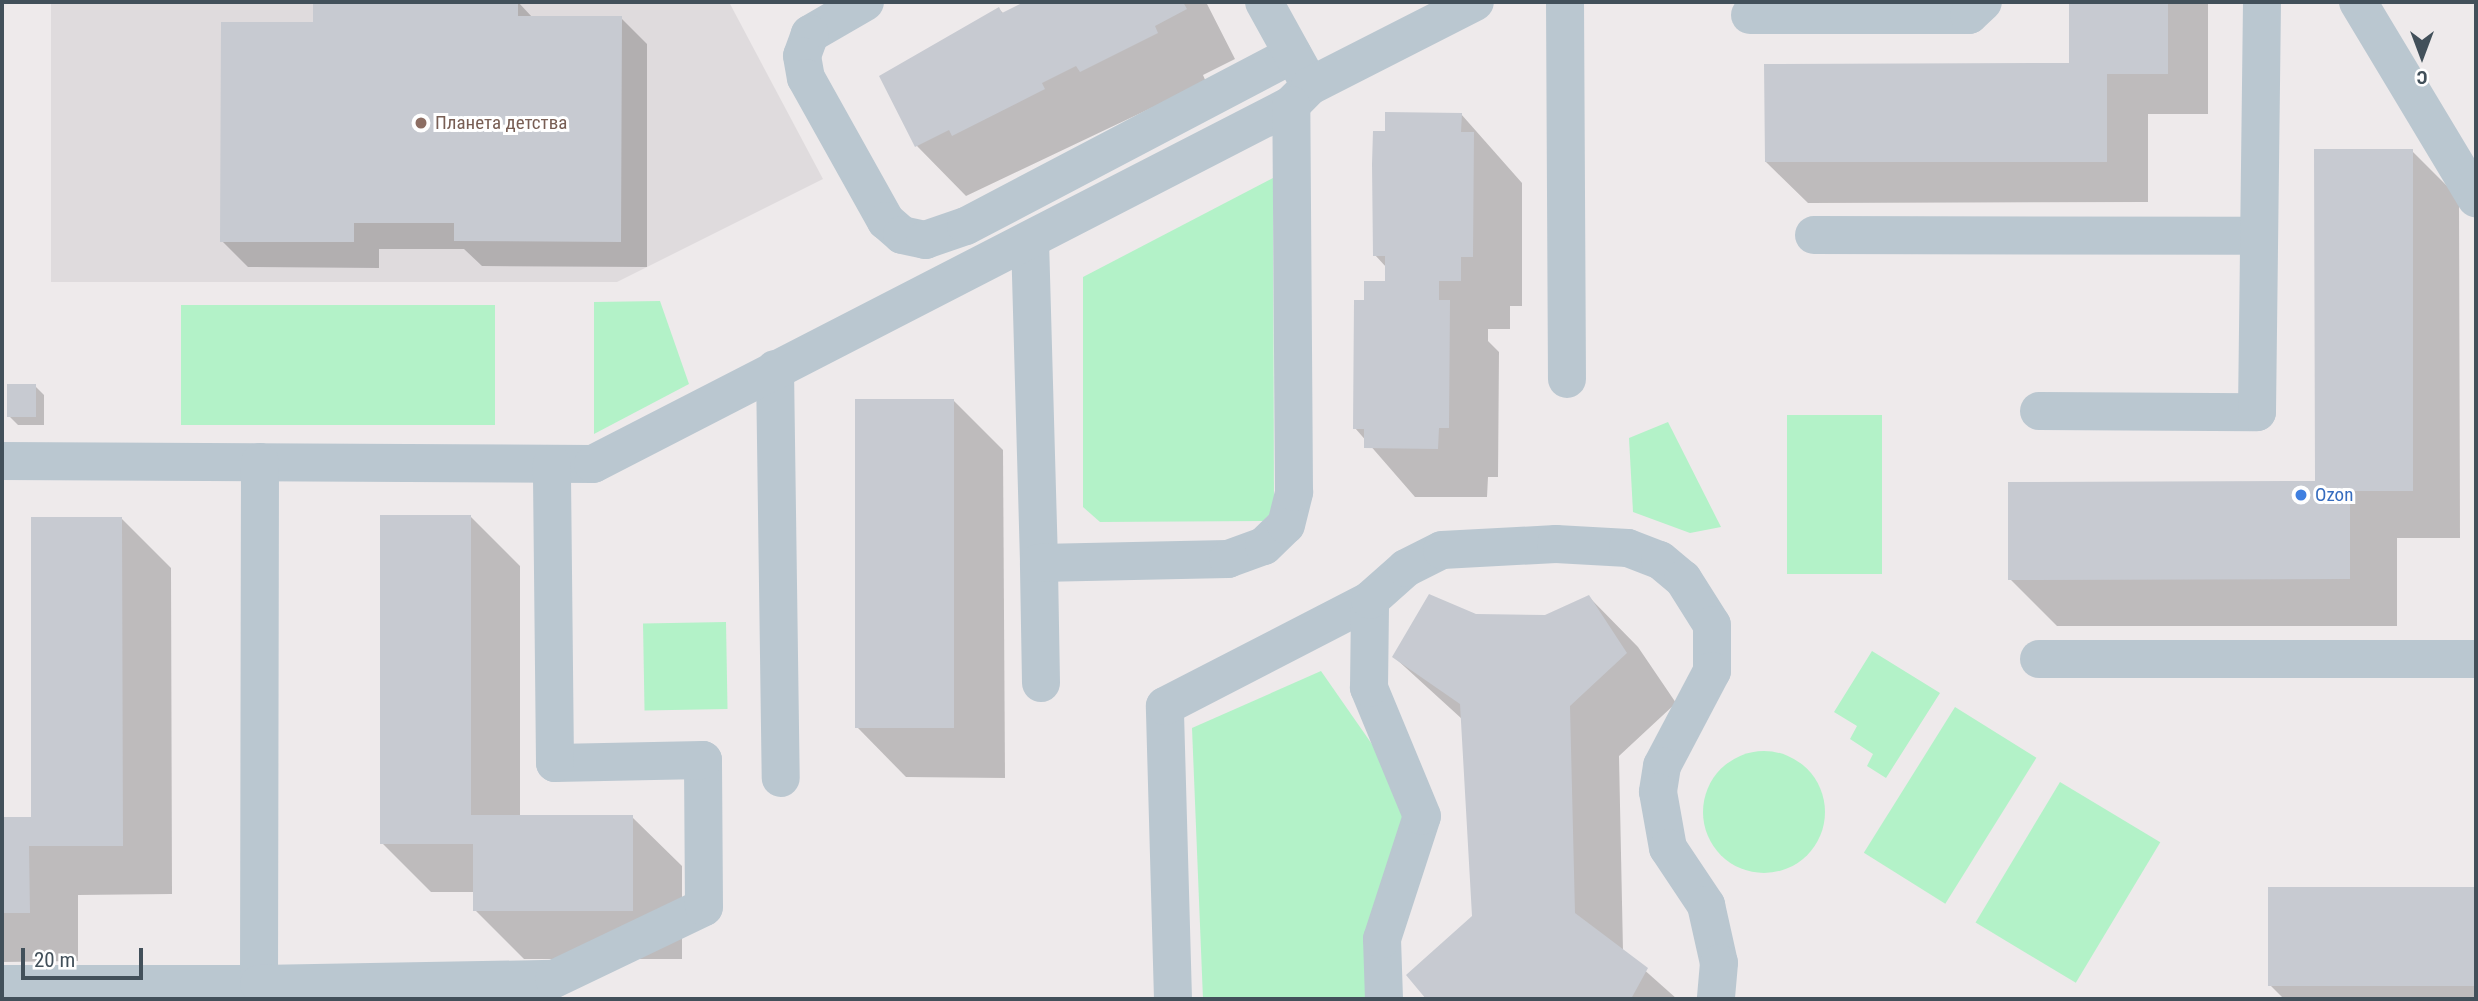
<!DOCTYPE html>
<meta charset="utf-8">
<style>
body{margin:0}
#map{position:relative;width:2478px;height:1001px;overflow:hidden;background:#eeeaeb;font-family:"Roboto Condensed",sans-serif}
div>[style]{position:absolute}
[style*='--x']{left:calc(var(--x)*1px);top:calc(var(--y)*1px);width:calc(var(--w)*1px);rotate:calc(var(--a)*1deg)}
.education>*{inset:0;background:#dfdbdd}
.green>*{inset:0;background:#b3f2c8;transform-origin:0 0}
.round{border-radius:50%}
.shadow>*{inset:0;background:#0003}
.building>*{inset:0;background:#c7cad1;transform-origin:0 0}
.minor>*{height:38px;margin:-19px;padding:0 19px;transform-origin:19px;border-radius:19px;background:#bac7d0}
.dots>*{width:19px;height:19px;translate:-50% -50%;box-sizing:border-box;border:4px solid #fff;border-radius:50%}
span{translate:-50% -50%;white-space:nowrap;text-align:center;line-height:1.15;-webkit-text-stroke:6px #fff;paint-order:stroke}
.education-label{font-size:19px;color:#785e54}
.left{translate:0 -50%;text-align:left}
.shop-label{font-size:19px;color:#366cbe}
.frame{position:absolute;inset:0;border:4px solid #42505a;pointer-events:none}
.north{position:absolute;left:2387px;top:21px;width:70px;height:70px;-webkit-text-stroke:5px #fff;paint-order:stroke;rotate:180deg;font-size:19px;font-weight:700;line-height:28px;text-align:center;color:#42505a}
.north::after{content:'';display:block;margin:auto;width:24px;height:32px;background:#42505a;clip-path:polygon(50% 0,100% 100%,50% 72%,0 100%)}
.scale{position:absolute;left:21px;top:948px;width:122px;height:32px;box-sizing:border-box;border:4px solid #42505a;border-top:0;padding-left:9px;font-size:21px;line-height:24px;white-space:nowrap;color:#42505a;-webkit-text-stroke:5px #fff;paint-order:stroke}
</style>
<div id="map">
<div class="education">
<i style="clip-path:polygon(51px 2px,729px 2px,823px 179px,617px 282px,51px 282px)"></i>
</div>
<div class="green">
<i style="clip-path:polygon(1273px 178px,1274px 510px,1263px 521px,1100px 522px,1083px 507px,1083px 277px)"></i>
<i style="clip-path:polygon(660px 301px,689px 384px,594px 434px,594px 302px)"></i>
<i style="left:181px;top:305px;width:314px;height:120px"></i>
<i style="left:1787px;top:415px;width:95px;height:159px"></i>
<i style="clip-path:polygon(1668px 422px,1721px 527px,1690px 533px,1633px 512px,1629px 438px)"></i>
<i style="left:726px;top:622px;width:87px;height:83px;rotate:89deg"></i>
<i style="clip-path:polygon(1872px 651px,1940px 693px,1886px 778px,1867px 766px,1873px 754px,1850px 739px,1857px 726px,1834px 712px)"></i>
<i style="clip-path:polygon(1321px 671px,1422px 816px,1379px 999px,1203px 999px,1192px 728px)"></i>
<i style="left:1955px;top:707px;width:96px;height:172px;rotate:32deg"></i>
<i class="round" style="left:1703px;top:751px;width:122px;height:122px"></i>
<i style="left:2060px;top:782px;width:117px;height:164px;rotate:31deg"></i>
</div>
<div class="shadow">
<i style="clip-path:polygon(315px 2px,518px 2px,533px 18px,621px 18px,647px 44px,647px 267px,482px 266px,464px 249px,379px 249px,379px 268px,248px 267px,222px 241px,315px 24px)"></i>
<i style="clip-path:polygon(1028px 2px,1206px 2px,1235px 59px,1203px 75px,1206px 82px,966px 196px,917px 146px,881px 76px,999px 9px,1004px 14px)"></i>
<i style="clip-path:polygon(2071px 2px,2208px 2px,2208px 114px,2148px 114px,2148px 202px,1808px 203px,1766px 162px,2071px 65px)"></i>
<i style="clip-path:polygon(1461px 114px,1522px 183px,1522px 306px,1510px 306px,1510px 329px,1488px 329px,1488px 341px,1499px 352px,1498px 477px,1488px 477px,1487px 497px,1415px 497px,1355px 428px,1366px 302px,1386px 282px,1386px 267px,1375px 255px,1387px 133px)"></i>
<i style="clip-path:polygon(2412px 151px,2459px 198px,2460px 538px,2397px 538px,2397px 626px,2057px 626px,2010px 579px,2316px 483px)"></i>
<i style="clip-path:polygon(35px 386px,44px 395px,44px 425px,18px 425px,9px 416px)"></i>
<i style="clip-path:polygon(954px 401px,1003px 450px,1005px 778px,906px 777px,857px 727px)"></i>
<i style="clip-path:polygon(471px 517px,520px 566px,520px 817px,632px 817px,682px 866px,682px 959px,524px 959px,475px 910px,475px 892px,431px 892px,382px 843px)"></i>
<i style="clip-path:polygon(122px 519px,171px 568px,172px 894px,78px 895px,78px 961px,2px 962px,2px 819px,33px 819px)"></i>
<i style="clip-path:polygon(1589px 597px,1638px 647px,1676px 703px,1619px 756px,1623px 951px,1677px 999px,1428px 999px,1409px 975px,1474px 917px,1462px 719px,1394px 657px,1476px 616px,1545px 617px)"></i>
<i style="clip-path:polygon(2270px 889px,2476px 889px,2476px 999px,2284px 999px,2270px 985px)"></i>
</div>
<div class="building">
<i style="clip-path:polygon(313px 2px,518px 2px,518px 16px,622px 16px,621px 242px,454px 241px,454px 223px,354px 223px,354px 242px,220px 242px,221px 22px,313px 22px)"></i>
<i style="clip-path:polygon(1024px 2px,1183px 2px,1187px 9px,1155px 26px,1158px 33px,1080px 72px,1076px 66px,1042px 83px,1045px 89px,952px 136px,949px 130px,915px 147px,879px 76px,999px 7px,1002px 13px)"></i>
<i style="clip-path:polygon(2069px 2px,2168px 2px,2168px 74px,2107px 74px,2107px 162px,1765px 162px,1764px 64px,2069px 63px)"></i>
<i style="clip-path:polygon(1385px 112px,1462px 113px,1461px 132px,1474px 132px,1473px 257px,1461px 257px,1461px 281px,1439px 281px,1439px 300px,1450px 300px,1449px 428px,1439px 428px,1438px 449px,1364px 448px,1364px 429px,1353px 429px,1354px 300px,1364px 300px,1364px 281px,1385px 281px,1385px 256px,1373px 256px,1372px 164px,1373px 131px,1385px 131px)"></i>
<i style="clip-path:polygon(2314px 149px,2413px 149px,2413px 491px,2350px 491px,2350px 579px,2008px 580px,2008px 482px,2315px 481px)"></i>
<i style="left:7px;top:384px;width:29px;height:33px"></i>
<i style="left:855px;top:399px;width:99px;height:329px"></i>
<i style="clip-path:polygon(380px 515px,471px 515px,471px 815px,633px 815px,633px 911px,473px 911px,473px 844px,380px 844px)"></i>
<i style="clip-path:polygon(31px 517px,122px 517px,123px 846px,29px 846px,30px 913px,2px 913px,2px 817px,31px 817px)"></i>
<i style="clip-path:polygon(1429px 594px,1476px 614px,1545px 615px,1589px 595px,1627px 653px,1570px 706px,1575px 913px,1648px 968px,1631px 999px,1426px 999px,1406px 975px,1472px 916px,1460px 704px,1392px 657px)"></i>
<i style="left:2268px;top:887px;width:208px;height:99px"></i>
</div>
<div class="minor">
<i style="--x:865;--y:2;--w:64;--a:149.8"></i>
<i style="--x:810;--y:34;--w:23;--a:110"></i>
<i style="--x:802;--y:56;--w:22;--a:80"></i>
<i style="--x:806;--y:78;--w:164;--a:60.8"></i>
<i style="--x:886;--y:221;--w:21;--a:41"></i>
<i style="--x:902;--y:235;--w:24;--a:12"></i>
<i style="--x:925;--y:240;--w:43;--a:-18.9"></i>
<i style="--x:966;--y:226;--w:369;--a:-27.7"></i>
<i style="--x:1264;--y:2;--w:87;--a:61.1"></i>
<i style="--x:1565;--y:2;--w:377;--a:89.7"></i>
<i style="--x:2358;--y:2;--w:229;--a:59"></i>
<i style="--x:1750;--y:15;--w:219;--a:0"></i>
<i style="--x:1969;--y:15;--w:19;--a:-43"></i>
<i style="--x:1814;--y:235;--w:444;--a:0.1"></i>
<i style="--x:1030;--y:240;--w:323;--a:88.4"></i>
<i style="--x:775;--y:369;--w:409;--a:89.2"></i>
<i style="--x:2039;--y:411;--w:218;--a:0.3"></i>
<i style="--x:2257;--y:412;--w:410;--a:-89.3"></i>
<i style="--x:2;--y:461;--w:591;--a:0.29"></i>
<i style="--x:593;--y:464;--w:785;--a:-27.22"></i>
<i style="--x:1291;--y:105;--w:27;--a:-45"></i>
<i style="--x:1310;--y:86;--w:185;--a:-27"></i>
<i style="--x:2039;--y:659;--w:437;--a:0"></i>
<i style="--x:1041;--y:683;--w:120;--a:-91"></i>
<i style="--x:1039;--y:563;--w:189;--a:-1.2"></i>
<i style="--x:1228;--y:559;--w:38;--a:-20"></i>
<i style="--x:1264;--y:546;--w:30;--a:-44"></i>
<i style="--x:1286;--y:525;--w:34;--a:-76"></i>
<i style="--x:1294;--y:492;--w:387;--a:-90.4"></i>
<i style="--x:2;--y:984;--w:257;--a:0"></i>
<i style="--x:259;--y:984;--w:522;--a:-89.89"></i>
<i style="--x:259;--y:984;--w:295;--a:-1"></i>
<i style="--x:554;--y:979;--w:166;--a:-25.6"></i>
<i style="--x:704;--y:907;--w:147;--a:-90.4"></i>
<i style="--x:703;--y:760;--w:148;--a:178.8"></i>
<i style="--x:555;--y:763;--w:299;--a:-90.6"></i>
<i style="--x:1173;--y:999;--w:293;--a:-91.6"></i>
<i style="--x:1165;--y:706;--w:231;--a:-27.3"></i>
<i style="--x:1384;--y:999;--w:60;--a:-91.9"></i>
<i style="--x:1382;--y:939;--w:129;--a:-72"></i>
<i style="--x:1422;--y:816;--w:139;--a:-112.5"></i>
<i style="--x:1369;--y:688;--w:88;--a:-89.3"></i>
<i style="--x:1370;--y:600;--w:48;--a:-41.6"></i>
<i style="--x:1406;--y:568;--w:40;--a:-26.6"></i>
<i style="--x:1442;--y:550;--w:114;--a:-3"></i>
<i style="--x:1556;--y:544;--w:72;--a:3.2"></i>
<i style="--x:1628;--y:548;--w:34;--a:21"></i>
<i style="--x:1660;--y:560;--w:30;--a:40"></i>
<i style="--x:1683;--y:579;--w:54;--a:57.8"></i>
<i style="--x:1712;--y:625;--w:46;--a:90"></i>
<i style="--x:1712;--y:671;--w:107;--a:117.8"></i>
<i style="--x:1662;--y:766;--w:26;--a:99"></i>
<i style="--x:1658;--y:792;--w:57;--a:79.9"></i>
<i style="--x:1668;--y:848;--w:69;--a:56.3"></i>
<i style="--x:1706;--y:905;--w:59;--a:77.4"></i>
<i style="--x:1719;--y:963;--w:36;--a:95"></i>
</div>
<div class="dots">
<i style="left:421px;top:123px;background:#8d6e63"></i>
<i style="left:2301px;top:495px;background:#3f7fe0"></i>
</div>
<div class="education-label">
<span class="left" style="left:435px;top:123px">Планета детства</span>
</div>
<div class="shop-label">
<span class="left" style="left:2315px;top:495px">Ozon</span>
</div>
<div class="frame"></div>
<div class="north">С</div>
<div class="scale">20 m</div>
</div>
